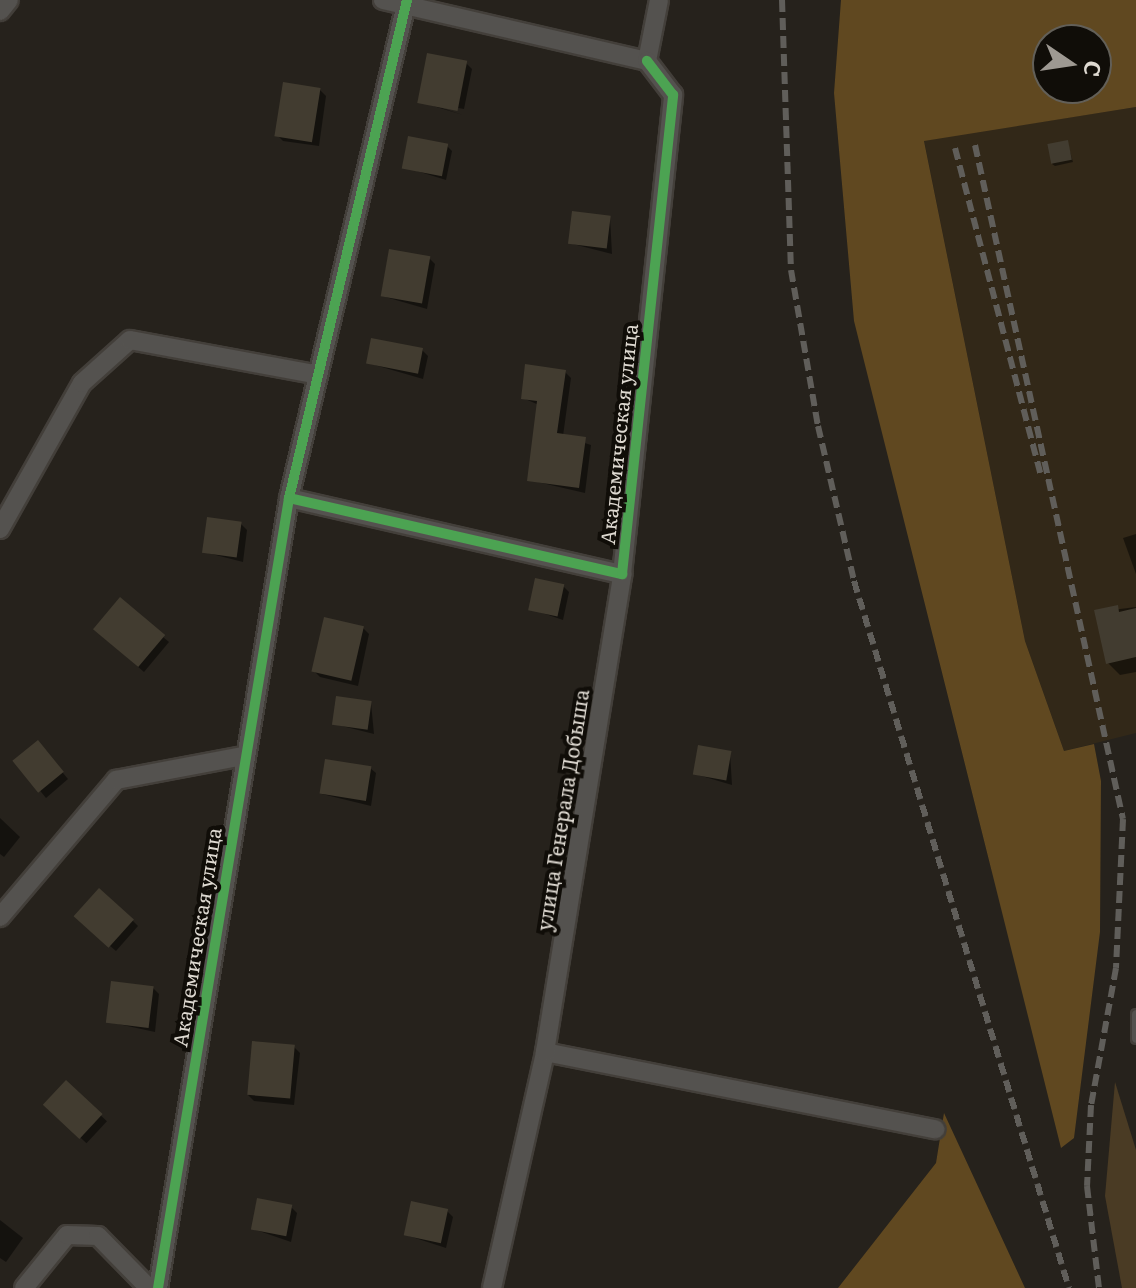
<!DOCTYPE html>
<meta charset="utf-8">
<style>
body{margin:0}
#map{position:relative;width:1136px;height:1288px;overflow:hidden;background:#26221c;font-family:Literata,serif}
div>[style]{position:absolute}
[style*='--x']{left:calc(var(--x)*1px);top:calc(var(--y)*1px);width:calc(var(--w)*1px);rotate:calc(var(--a)*1deg)}
.built>*{inset:0;background:#322818}
.green>*{inset:0;background:#4a3b24}
.forest>*{inset:0;background:#604820}
.shadow>*{inset:0;background:#0007;transform-origin:0 0}
.building>*{inset:0;background:#423c30;transform-origin:0 0}
.roads{filter:drop-shadow(2px 0 #433f3a) drop-shadow(-2px 0 #433f3a) drop-shadow(0 2px #433f3a) drop-shadow(0 -2px #433f3a)}
.lane>*{height:9px;margin:-4.5px;padding:0 4.5px;transform-origin:4.5px;border-radius:4.5px;background:#54524f}
.street>*{height:18px;margin:-9px;padding:0 9px;transform-origin:9px;border-radius:9px;background:#54524f}
.rail>*{height:6px;margin-top:-3px;transform-origin:0;background:repeating-linear-gradient(90deg,#605e5a 0 12px,transparent 0 18px)}
.cycleway>*{height:10px;margin:-5px;padding:0 5px;transform-origin:5px;border-radius:5px;background:#4ca352}
span{translate:-50% -50%;white-space:nowrap;text-align:center;line-height:1.15;-webkit-text-stroke:8px #100d08;paint-order:stroke}
.street-label{font-size:20px;color:#ded9d1}
.north{position:absolute;left:1032px;top:24px;width:80px;height:80px;box-sizing:border-box;background:#100d08;border:2px solid #625f58;border-radius:50%;rotate:103deg;font-size:22px;font-weight:700;line-height:32px;text-align:center;color:#ded9d1}
.north::after{content:'';display:block;margin:auto;width:28px;height:36px;background:#9e9992;clip-path:polygon(50% 0,100% 100%,50% 72%,0 100%)}
</style>
<div id="map">
<div class="built">
<i style="clip-path:polygon(1136px 107px,1136px 733px,1064px 751px,1025px 641px,924px 140px)"></i>
</div>
<div class="green">
<i style="clip-path:polygon(1115px 1082px,1136px 1150px,1136px 1288px,1122px 1288px,1105px 1196px)"></i>
</div>
<div class="forest">
<i style="clip-path:polygon(evenodd,841px 0,1136px 0,1136px 107px,924px 141px,1025px 641px,1064px 751px,1094px 744px,1101px 781px,1100px 932px,1074px 1138px,1061px 1148px,854px 321px,834px 93px,841px 0,1096px 40px,1096px 88px,1048px 88px,1048px 40px,1096px 40px)"></i>
<i style="clip-path:polygon(944px 1113px,1025px 1288px,838px 1288px,936px 1163px)"></i>
</div>
<div class="shadow">
<i style="clip-path:polygon(466px 63px,472px 69px,464px 109px,424px 102px,463px 115px,420px 102px)"></i>
<i style="clip-path:polygon(320px 90px,326px 96px,319px 146px,283px 141px,277px 135px)"></i>
<i style="clip-path:polygon(1067px 142px,1073px 162px,1055px 166px,1052px 164px)"></i>
<i style="clip-path:polygon(447px 146px,452px 151px,446px 180px,404px 167px)"></i>
<i style="clip-path:polygon(610px 218px,612px 254px,569px 243px)"></i>
<i style="clip-path:polygon(429px 258px,435px 264px,427px 309px,382px 296px)"></i>
<i style="clip-path:polygon(422px 350px,428px 356px,423px 379px,368px 363px)"></i>
<i style="clip-path:polygon(565px 372px,571px 378px,563px 436px,591px 445px,585px 493px,529px 480px,539px 405px,523px 398px)"></i>
<i style="clip-path:polygon(241px 524px,247px 530px,243px 562px,204px 552px)"></i>
<i style="clip-path:polygon(1136px 534px,1136px 574px,1123px 538px)"></i>
<i style="clip-path:polygon(563px 586px,569px 592px,563px 620px,531px 609px)"></i>
<i style="clip-path:polygon(1136px 607px,1136px 672px,1120px 675px,1108px 663px,1096px 612px)"></i>
<i style="clip-path:polygon(363px 628px,369px 634px,358px 686px,320px 677px,314px 671px)"></i>
<i style="clip-path:polygon(101px 635px,163px 637px,169px 642px,144px 672px)"></i>
<i style="clip-path:polygon(371px 703px,374px 734px,334px 724px)"></i>
<i style="clip-path:polygon(43px 749px,68px 779px,46px 798px,16px 761px)"></i>
<i style="clip-path:polygon(730px 753px,732px 785px,695px 774px)"></i>
<i style="clip-path:polygon(370px 768px,376px 773px,371px 806px,322px 794px)"></i>
<i style="clip-path:polygon(0 818px,20px 837px,4px 857px,0 854px)"></i>
<i style="clip-path:polygon(132px 920px,138px 926px,116px 951px,82px 922px)"></i>
<i style="clip-path:polygon(153px 988px,159px 994px,155px 1032px,109px 1022px)"></i>
<i style="clip-path:polygon(294px 1047px,300px 1053px,294px 1105px,254px 1101px,248px 1095px)"></i>
<i style="left:66px;top:1083px;width:56px;height:30px;rotate:43deg"></i>
<i style="clip-path:polygon(291px 1207px,297px 1213px,291px 1242px,253px 1229px)"></i>
<i style="clip-path:polygon(447px 1211px,453px 1217px,446px 1248px,406px 1235px)"></i>
<i style="clip-path:polygon(0 1220px,23px 1238px,6px 1262px,0 1258px)"></i>
</div>
<div class="building">
<i style="left:427px;top:53px;width:41px;height:51px;rotate:11deg"></i>
<i style="left:283px;top:82px;width:38px;height:55px;rotate:9deg"></i>
<i style="left:408px;top:136px;width:41px;height:33px;rotate:11deg"></i>
<i style="left:1068px;top:140px;width:20px;height:21px;rotate:79deg"></i>
<i style="left:572px;top:211px;width:39px;height:33px;rotate:7deg"></i>
<i style="left:389px;top:249px;width:42px;height:48px;rotate:10deg"></i>
<i style="left:371px;top:338px;width:53px;height:26px;rotate:11deg"></i>
<i style="clip-path:polygon(525px 364px,566px 370px,557px 433px,586px 437px,579px 488px,527px 481px,537px 401px,521px 399px)"></i>
<i style="left:207px;top:517px;width:35px;height:36px;rotate:8deg"></i>
<i style="left:535px;top:578px;width:30px;height:33px;rotate:12deg"></i>
<i style="left:120px;top:597px;width:59px;height:42px;rotate:40deg"></i>
<i style="clip-path:polygon(1118px 605px,1119px 612px,1136px 608px,1136px 657px,1106px 664px,1094px 610px)"></i>
<i style="left:324px;top:617px;width:41px;height:56px;rotate:13deg"></i>
<i style="left:336px;top:696px;width:36px;height:29px;rotate:8deg"></i>
<i style="left:38px;top:740px;width:41px;height:33px;rotate:51deg"></i>
<i style="left:698px;top:745px;width:34px;height:30px;rotate:10deg"></i>
<i style="left:325px;top:759px;width:47px;height:35px;rotate:9deg"></i>
<i style="left:99px;top:888px;width:47px;height:38px;rotate:42deg"></i>
<i style="left:111px;top:981px;width:43px;height:42px;rotate:7deg"></i>
<i style="left:252px;top:1041px;width:43px;height:54px;rotate:5deg"></i>
<i style="left:66px;top:1080px;width:50px;height:34px;rotate:43deg"></i>
<i style="left:257px;top:1198px;width:36px;height:32px;rotate:11deg"></i>
<i style="left:411px;top:1201px;width:38px;height:35px;rotate:12deg"></i>
</div>
<div class="roads">
<div class="lane">
<i style="--x:1136;--y:1014;--w:24;--a:90"></i>
</div>
<div class="street">
<i style="--x:383;--y:0;--w:271;--a:13"></i>
<i style="--x:647;--y:61;--w:62;--a:-78.9"></i>
<i style="--x:407;--y:0;--w:512;--a:103.33"></i>
<i style="--x:289;--y:498;--w:342;--a:12.9"></i>
<i style="--x:622;--y:574;--w:482;--a:-83.9"></i>
<i style="--x:673;--y:95;--w:43;--a:-127.4"></i>
<i style="--x:0;--y:11;--w:14;--a:-51"></i>
<i style="--x:0;--y:529;--w:167;--a:-60.7"></i>
<i style="--x:82;--y:383;--w:64;--a:-41.9"></i>
<i style="--x:130;--y:340;--w:191;--a:10.5"></i>
<i style="--x:0;--y:917;--w:180;--a:-49.7"></i>
<i style="--x:116;--y:780;--w:129;--a:-10.7"></i>
<i style="--x:545;--y:1052;--w:398;--a:11.2"></i>
<i style="--x:24;--y:1288;--w:68;--a:-50.9"></i>
<i style="--x:67;--y:1235;--w:31;--a:2"></i>
<i style="--x:98;--y:1236;--w:73;--a:45.6"></i>
<i style="--x:158;--y:1288;--w:801;--a:-80.58"></i>
<i style="--x:492;--y:1288;--w:242;--a:-77.3"></i>
<i style="--x:545;--y:1052;--w:484;--a:-80.8"></i>
</div>
</div>
<div class="rail">
<i style="--x:782;--y:0;--w:270;--a:88.1"></i>
<i style="--x:791;--y:270;--w:158;--a:80.2"></i>
<i style="--x:818;--y:426;--w:159;--a:76.9"></i>
<i style="--x:854;--y:581;--w:739;--a:73.09"></i>
<i style="--x:975;--y:145;--w:690;--a:77.62"></i>
<i style="--x:1123;--y:819;--w:149;--a:92.7"></i>
<i style="--x:1116;--y:968;--w:139;--a:100.3"></i>
<i style="--x:1091;--y:1105;--w:81;--a:92.8"></i>
<i style="--x:1087;--y:1186;--w:103;--a:83.3"></i>
<i style="--x:955;--y:148;--w:336;--a:75.3"></i>
</div>
<div class="cycleway">
<i style="--x:407;--y:0;--w:512;--a:103.33"></i>
<i style="--x:289;--y:498;--w:342;--a:12.9"></i>
<i style="--x:622;--y:574;--w:482;--a:-83.9"></i>
<i style="--x:673;--y:95;--w:43;--a:-127.4"></i>
<i style="--x:158;--y:1288;--w:801;--a:-80.58"></i>
</div>
<div class="street-label">
<span style="left:618px;top:434px;rotate:-84deg">Академическая улица</span>
<span style="left:562px;top:810px;rotate:-81deg">улица Генерала Добыша</span>
<span style="left:196px;top:937px;rotate:-81deg">Академическая улица</span>
</div>
<div class="north">С</div>
</div>
